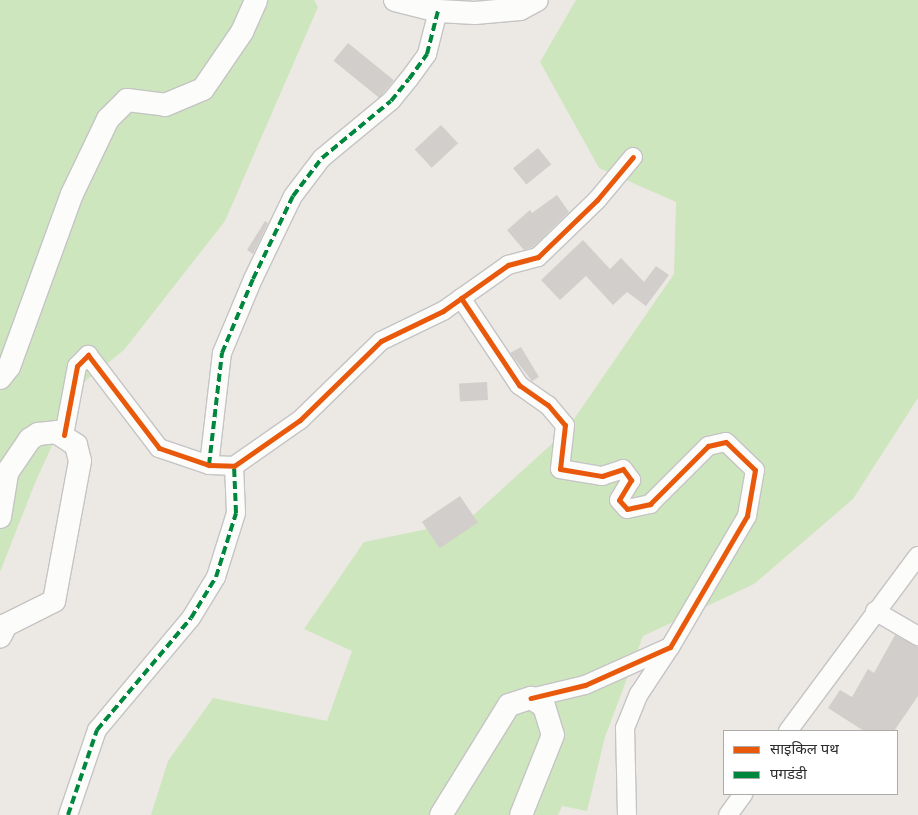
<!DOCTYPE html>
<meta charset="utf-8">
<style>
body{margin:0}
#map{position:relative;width:918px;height:815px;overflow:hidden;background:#ece8e4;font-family:"Nunito Sans","Noto Sans Devanagari",sans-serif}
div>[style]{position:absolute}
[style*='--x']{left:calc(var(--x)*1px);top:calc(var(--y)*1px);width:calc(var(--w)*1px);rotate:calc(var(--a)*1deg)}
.green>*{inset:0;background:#cee6be}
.building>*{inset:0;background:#d1cecb;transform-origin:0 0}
.roads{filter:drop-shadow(1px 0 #c5c4c5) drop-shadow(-1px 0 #c5c4c5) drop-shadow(0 1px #c5c4c5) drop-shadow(0 -1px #c5c4c5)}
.minor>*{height:18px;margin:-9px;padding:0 9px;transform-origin:9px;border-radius:9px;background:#fcfcfb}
.tertiary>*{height:22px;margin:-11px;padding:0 11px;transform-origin:11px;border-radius:11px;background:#fcfcfb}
.quiet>*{height:4px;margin-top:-2px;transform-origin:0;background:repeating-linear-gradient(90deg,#00873e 0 8px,transparent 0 12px)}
.cycleway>*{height:5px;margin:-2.5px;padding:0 2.5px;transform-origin:2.5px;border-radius:2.5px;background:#e8590c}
span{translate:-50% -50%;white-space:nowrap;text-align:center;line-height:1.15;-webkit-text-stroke:4px #fff;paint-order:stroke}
.legend{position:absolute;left:723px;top:730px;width:175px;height:65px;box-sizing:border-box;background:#fff;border:1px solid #ababab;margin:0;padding:6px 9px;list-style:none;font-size:15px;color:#2e2e2e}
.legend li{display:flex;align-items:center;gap:10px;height:25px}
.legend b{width:25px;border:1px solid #ababab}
</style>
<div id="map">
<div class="green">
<i style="clip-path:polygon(0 0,314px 0,318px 7px,225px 221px,124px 350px,79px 386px,35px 483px,0 572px)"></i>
<i style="clip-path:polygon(576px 0,918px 0,918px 398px,853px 499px,754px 584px,643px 636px,605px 737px,587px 811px,562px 806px,558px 815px,151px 815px,168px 761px,213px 698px,327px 721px,352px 651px,304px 629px,364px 542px,467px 521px,565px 432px,674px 274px,676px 202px,599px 168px,540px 62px)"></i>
</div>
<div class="building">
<i style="left:348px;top:43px;width:59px;height:23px;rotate:39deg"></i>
<i style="left:441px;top:125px;width:25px;height:36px;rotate:47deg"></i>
<i style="left:538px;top:148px;width:21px;height:32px;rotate:51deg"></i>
<i style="clip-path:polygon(557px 195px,569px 212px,533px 247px,524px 250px,507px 230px,530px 210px,532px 213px)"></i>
<i style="clip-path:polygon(265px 221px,268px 223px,253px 254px,247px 250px)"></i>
<i style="clip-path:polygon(583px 240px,610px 269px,621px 258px,644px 282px,656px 266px,669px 275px,646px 306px,627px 292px,613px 305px,586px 276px,560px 300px,541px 280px)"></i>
<i style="clip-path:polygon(521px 347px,539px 377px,532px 381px,510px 353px)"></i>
<i style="left:487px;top:382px;width:18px;height:28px;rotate:87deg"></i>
<i style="left:460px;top:496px;width:32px;height:46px;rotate:56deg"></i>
<i style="clip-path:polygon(895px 635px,918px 647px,918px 696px,894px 731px,864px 731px,828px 708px,840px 690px,852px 697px,868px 669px,874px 673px)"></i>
</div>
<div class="roads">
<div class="minor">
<i style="--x:461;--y:298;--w:105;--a:56.3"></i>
<i style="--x:519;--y:385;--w:35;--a:35"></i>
<i style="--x:548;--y:405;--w:26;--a:50"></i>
<i style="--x:565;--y:425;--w:44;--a:96.5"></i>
<i style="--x:560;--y:469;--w:43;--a:9.5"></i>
<i style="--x:602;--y:476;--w:22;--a:-18"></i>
<i style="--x:623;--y:469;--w:14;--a:54"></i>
<i style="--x:631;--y:480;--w:23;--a:121"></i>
<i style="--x:619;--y:500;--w:12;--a:48"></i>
<i style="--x:627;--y:509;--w:24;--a:-12"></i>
<i style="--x:650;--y:504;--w:82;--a:-45"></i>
<i style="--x:708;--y:446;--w:18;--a:-13"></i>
<i style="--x:726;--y:442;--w:40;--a:44"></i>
<i style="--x:755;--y:470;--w:47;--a:99.9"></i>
<i style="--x:747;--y:516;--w:152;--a:120.4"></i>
<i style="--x:670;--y:647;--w:93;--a:155.9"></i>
<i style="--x:585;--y:685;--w:56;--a:166.5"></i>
<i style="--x:64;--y:435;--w:70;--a:-79.3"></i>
<i style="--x:77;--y:366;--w:16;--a:-45"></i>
<i style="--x:88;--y:355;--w:117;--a:52.6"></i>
<i style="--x:159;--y:448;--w:53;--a:18.8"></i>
<i style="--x:209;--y:465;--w:25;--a:2"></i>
<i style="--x:234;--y:466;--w:80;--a:-34.9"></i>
<i style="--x:300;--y:420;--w:113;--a:-44.3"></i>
<i style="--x:381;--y:341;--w:69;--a:-25.8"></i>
<i style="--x:443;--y:311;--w:80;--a:-35.3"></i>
<i style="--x:508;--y:265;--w:31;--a:-15"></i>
<i style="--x:538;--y:257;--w:82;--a:-44"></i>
<i style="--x:597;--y:200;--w:56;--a:-50.1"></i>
<i style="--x:209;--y:465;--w:113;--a:-83.4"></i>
<i style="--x:222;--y:353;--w:80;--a:-67.3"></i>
<i style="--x:253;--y:279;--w:92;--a:-64.3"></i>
<i style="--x:293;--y:196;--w:48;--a:-52.7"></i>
<i style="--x:322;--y:158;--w:89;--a:-39.6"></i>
<i style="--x:391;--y:101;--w:28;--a:-51"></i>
<i style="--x:409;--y:79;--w:31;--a:-54"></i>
<i style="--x:427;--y:54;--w:44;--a:-75.7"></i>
<i style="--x:875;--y:611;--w:50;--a:30.2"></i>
<i style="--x:788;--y:731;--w:218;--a:-53.4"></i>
<i style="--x:68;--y:815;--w:90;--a:-71.2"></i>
<i style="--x:97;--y:730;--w:146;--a:-50"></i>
<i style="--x:191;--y:618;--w:48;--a:-58.6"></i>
<i style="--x:216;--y:577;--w:67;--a:-72.6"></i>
<i style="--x:236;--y:513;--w:47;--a:-92.4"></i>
<i style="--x:627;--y:815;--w:87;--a:-91.3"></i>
<i style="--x:625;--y:728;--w:37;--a:-68"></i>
<i style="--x:639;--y:694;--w:56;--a:-56.6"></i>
<i style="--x:728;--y:815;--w:26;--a:-54"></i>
</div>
<div class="tertiary">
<i style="--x:395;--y:0;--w:44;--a:14.3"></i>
<i style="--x:438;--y:11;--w:37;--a:3"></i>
<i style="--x:475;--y:13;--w:45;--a:-5.1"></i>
<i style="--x:520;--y:9;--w:19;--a:-28"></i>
<i style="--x:0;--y:378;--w:14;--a:-51"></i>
<i style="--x:9;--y:367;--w:184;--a:-70"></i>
<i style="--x:72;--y:194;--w:83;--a:-64.4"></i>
<i style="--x:108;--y:119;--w:27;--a:-45"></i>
<i style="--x:127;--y:100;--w:38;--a:7"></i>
<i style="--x:165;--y:105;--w:41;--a:-22.8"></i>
<i style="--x:203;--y:89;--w:69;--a:-55.6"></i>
<i style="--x:242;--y:32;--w:35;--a:-66"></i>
<i style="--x:0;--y:483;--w:53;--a:-55.7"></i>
<i style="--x:30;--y:439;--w:9;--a:-32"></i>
<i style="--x:38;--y:434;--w:18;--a:-6"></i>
<i style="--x:56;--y:432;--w:24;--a:33"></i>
<i style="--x:76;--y:445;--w:16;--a:76"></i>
<i style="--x:80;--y:461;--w:142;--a:100.5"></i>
<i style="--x:54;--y:601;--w:54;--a:153.4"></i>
<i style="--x:6;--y:625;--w:13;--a:117"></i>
<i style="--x:0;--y:517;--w:44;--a:-80.8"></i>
<i style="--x:441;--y:815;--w:129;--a:-58.3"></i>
<i style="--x:509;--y:705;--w:23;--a:-18"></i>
<i style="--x:531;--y:698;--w:15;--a:32"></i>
<i style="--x:544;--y:706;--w:30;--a:73"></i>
<i style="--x:553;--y:735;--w:86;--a:111.8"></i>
</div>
</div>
<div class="quiet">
<i style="--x:209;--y:465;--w:113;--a:-83.4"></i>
<i style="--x:222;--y:353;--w:80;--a:-67.3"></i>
<i style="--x:253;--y:279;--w:92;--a:-64.3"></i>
<i style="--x:293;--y:196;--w:48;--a:-52.7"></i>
<i style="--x:322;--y:158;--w:89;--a:-39.6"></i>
<i style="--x:391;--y:101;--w:28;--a:-51"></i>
<i style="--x:409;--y:79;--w:31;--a:-54"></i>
<i style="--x:427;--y:54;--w:44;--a:-75.7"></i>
<i style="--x:68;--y:815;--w:90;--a:-71.2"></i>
<i style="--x:97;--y:730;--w:146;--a:-50"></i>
<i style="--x:191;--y:618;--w:48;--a:-58.6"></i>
<i style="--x:216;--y:577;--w:67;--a:-72.6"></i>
<i style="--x:236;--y:513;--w:47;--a:-92.4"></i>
</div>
<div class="cycleway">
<i style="--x:461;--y:298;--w:105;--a:56.3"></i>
<i style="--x:519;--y:385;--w:35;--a:35"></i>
<i style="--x:548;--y:405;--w:26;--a:50"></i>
<i style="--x:565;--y:425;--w:44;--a:96.5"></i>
<i style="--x:560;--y:469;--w:43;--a:9.5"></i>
<i style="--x:602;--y:476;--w:22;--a:-18"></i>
<i style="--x:623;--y:469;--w:14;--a:54"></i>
<i style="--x:631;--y:480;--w:23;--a:121"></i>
<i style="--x:619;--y:500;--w:12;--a:48"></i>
<i style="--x:627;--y:509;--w:24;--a:-12"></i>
<i style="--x:650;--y:504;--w:82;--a:-45"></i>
<i style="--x:708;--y:446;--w:18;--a:-13"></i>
<i style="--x:726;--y:442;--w:40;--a:44"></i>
<i style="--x:755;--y:470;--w:47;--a:99.9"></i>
<i style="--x:747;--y:516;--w:152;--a:120.4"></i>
<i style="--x:670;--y:647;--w:93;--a:155.9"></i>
<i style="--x:585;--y:685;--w:56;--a:166.5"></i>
<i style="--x:64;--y:435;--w:70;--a:-79.3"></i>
<i style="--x:77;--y:366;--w:16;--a:-45"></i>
<i style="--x:88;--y:355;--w:117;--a:52.6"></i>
<i style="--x:159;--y:448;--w:53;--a:18.8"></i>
<i style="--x:209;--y:465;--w:25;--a:2"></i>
<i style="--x:234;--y:466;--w:80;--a:-34.9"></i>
<i style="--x:300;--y:420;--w:113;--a:-44.3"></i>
<i style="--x:381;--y:341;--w:69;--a:-25.8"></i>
<i style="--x:443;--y:311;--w:80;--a:-35.3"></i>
<i style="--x:508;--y:265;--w:31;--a:-15"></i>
<i style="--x:538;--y:257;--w:82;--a:-44"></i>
<i style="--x:597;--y:200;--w:56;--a:-50.1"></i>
</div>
<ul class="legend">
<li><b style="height:6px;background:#e8590c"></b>साइकिल पथ</li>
<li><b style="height:6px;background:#00873e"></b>पगडंडी</li>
</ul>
</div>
